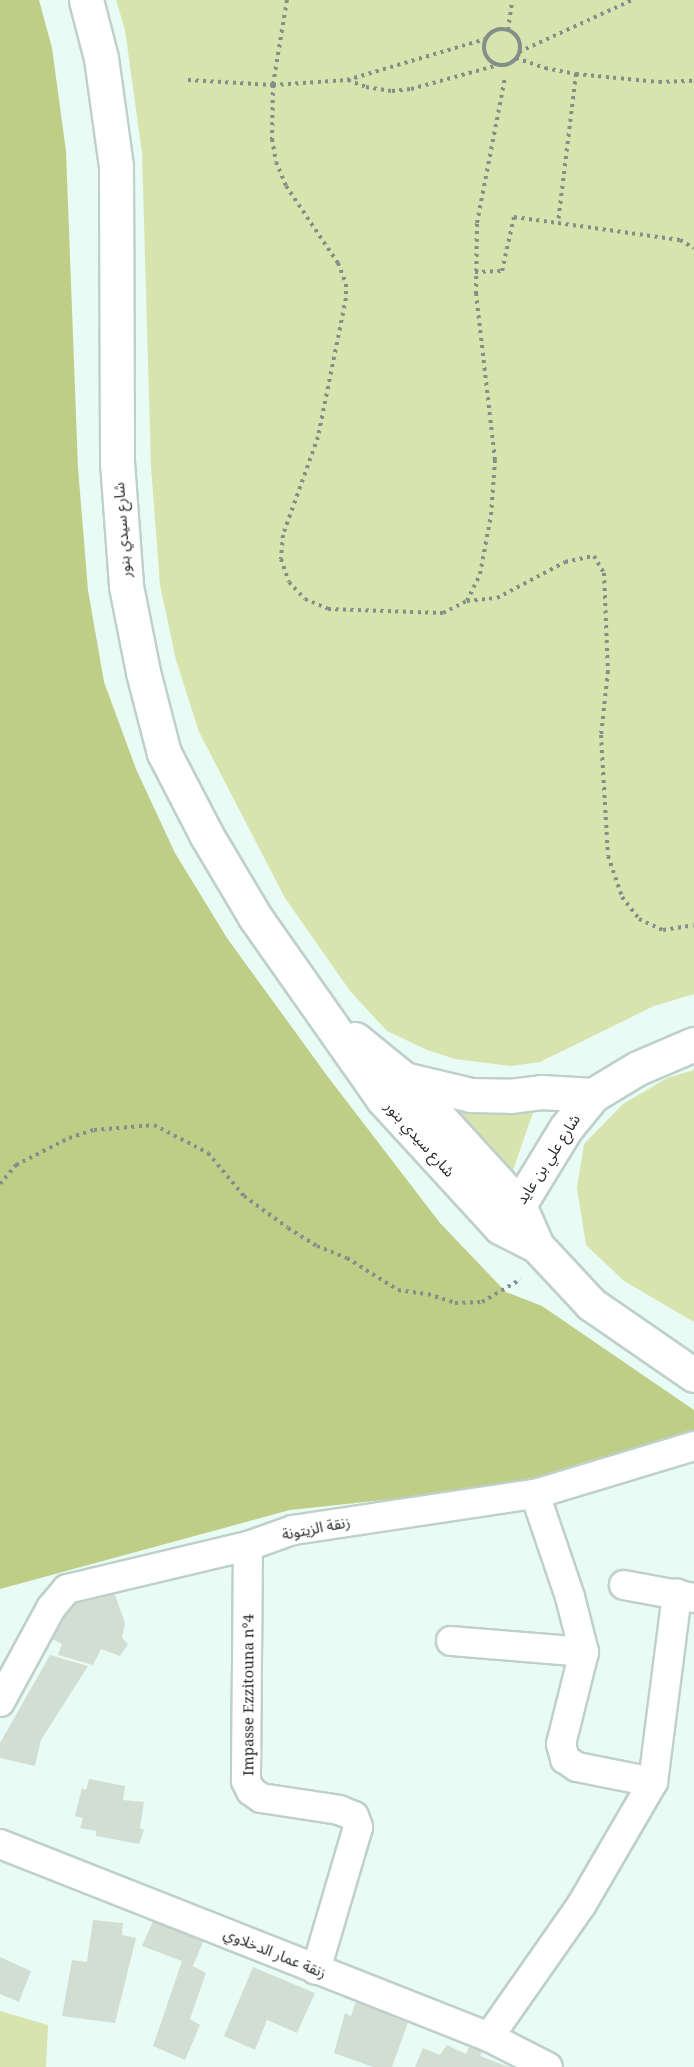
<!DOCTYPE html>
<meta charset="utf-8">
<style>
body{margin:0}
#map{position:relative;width:694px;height:2067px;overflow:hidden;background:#e9fbf5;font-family:"Noto Serif","Noto Sans Arabic",serif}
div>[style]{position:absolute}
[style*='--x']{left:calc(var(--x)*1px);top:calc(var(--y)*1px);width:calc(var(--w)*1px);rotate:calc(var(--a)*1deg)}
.green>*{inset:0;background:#d8e4ae}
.forest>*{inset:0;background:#bfce86}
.building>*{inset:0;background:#d3ded3}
.path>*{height:4px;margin-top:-2px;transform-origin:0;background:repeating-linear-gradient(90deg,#838f8b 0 3px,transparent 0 7.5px)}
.path>.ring{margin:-2px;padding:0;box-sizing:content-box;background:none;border:4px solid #838f8b;border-radius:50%}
.roads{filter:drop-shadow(2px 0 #bfd0ca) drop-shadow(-2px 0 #bfd0ca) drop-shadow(0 2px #bfd0ca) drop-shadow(0 -2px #bfd0ca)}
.street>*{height:28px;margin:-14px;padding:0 14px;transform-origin:14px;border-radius:14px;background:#fff}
.secondary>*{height:33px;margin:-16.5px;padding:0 16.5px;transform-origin:16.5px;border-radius:16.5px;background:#fff}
span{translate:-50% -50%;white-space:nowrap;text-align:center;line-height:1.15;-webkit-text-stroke:6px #fff;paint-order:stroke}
.street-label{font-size:15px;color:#252b29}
</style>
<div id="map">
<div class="green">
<i style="clip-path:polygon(116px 0,694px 0,694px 994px,654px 1006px,540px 1062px,511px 1066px,455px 1059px,427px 1050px,387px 1031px,350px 991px,285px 898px,199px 732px,176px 660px,160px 585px,151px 467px,142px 153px,125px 30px)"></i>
<i style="clip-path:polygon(694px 1070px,694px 1322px,624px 1281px,586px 1245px,577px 1188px,584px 1144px,623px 1104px,667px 1078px)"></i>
<i style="clip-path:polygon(436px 1097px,535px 1107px,511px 1176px)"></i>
<i style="clip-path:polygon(0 2011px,48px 2025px,46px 2067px,0 2067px)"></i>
</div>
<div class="forest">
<i style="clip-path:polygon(0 0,39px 0,52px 48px,66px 151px,78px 468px,88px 590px,104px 682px,136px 769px,175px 853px,227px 938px,328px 1077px,440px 1223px,506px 1292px,542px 1306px,694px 1410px,694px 1438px,533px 1484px,290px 1510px,0 1589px)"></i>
</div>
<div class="building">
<i style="clip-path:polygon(113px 1589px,125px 1623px,122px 1638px,128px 1644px,120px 1656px,101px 1649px,93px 1665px,58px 1655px,62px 1644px,46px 1636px,74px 1601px)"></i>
<i style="clip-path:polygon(50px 1655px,88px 1666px,41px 1740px,35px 1766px,0 1758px,0 1743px)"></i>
<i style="clip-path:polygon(89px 1779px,125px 1786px,123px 1800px,144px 1802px,140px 1828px,144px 1830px,139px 1844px,96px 1836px,96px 1831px,80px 1828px,83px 1818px,75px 1816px,82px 1788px,86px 1790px)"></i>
<i style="clip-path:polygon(157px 1912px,208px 1930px,193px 1966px,206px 1973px,190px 2019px,200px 2025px,185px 2060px,153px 2046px,182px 1961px,142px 1946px)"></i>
<i style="clip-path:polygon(93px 1920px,123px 1923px,122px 1935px,136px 1938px,115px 2023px,62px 2016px,72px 1960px,87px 1962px)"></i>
<i style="clip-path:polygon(0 1957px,31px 1971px,19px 2002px,0 1994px)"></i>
<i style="clip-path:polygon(253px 1967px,315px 1993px,297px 2033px,267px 2020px,255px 2050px,224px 2036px)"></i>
<i style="clip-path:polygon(357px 1999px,390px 2012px,390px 2016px,408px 2023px,392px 2067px,373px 2067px,334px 2053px,345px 2013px,351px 2016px)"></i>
<i style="clip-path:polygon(447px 2045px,466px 2054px,469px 2047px,482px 2050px,480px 2056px,509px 2067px,415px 2067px,423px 2048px,440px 2055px)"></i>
</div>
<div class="path">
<i style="--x:287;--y:0;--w:86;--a:99.4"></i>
<i style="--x:273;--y:85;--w:54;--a:91.1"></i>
<i style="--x:272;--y:139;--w:23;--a:80"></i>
<i style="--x:276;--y:162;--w:26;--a:67"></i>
<i style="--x:286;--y:186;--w:93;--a:56"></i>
<i style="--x:338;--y:263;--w:22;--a:69"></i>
<i style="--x:346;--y:284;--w:14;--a:90"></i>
<i style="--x:346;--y:298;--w:142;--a:101.4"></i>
<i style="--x:318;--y:437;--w:104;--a:109.7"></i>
<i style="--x:283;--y:535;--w:24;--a:95"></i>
<i style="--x:281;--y:559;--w:24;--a:71"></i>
<i style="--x:289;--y:582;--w:23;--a:47"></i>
<i style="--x:305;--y:599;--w:25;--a:23"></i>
<i style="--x:328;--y:609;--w:115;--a:2"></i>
<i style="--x:443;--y:613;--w:27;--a:-27"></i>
<i style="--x:467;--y:601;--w:30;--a:-64"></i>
<i style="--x:480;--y:574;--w:60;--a:-79.4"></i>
<i style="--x:491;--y:515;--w:55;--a:-85.8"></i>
<i style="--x:495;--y:460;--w:167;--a:-96.5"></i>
<i style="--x:476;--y:294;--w:71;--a:-89.2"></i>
<i style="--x:477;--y:223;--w:149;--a:-79.1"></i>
<i class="ring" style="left:484px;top:29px;width:32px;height:32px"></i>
<i style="--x:508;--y:30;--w:30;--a:-82"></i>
<i style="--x:519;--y:52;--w:124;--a:-24.7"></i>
<i style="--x:516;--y:58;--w:31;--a:19"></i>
<i style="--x:545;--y:68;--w:32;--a:11"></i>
<i style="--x:576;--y:74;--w:83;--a:5.5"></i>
<i style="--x:659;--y:82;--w:35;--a:-2"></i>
<i style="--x:576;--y:74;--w:150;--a:96.9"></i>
<i style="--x:558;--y:223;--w:123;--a:7.9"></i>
<i style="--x:680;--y:240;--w:16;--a:30"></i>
<i style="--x:188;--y:80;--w:85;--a:3.4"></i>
<i style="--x:273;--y:85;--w:74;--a:-3.9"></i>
<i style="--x:347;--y:80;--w:144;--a:-16.5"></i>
<i style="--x:348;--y:80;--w:19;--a:21"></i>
<i style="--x:366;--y:87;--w:26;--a:9"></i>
<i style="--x:392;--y:91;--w:19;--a:-6"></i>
<i style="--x:411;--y:89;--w:90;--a:-15.4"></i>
<i style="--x:475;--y:272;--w:27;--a:-2"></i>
<i style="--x:502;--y:271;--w:55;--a:-77.5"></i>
<i style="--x:514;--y:217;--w:44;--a:7.8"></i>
<i style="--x:467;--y:601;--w:30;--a:-6"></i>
<i style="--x:497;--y:598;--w:77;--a:-27.9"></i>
<i style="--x:565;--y:562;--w:30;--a:-12"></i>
<i style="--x:594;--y:556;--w:20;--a:60"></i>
<i style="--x:604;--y:573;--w:98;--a:87.7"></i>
<i style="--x:608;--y:671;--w:64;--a:96.2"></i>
<i style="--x:601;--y:735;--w:121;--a:86.7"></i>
<i style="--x:608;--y:856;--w:43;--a:71.1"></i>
<i style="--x:622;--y:897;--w:28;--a:52"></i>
<i style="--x:639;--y:919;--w:26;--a:25"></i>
<i style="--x:663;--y:930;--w:31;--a:-9"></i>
<i style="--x:0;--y:1184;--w:25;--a:-50"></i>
<i style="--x:16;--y:1165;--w:59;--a:-27"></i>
<i style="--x:69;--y:1138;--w:26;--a:-18"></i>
<i style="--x:94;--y:1130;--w:60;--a:-4.8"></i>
<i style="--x:154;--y:1125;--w:61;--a:27.4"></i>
<i style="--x:208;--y:1153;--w:56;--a:50.1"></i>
<i style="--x:244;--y:1196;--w:54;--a:36"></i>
<i style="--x:288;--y:1228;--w:34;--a:32"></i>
<i style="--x:317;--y:1246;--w:32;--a:22"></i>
<i style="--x:347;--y:1258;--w:60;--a:32.1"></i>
<i style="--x:398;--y:1290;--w:30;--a:8"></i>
<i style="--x:428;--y:1294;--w:28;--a:18"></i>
<i style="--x:455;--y:1303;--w:27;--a:-2"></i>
<i style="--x:482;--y:1302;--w:45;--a:-30.5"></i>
</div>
<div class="roads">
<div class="street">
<i style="--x:535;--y:1494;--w:109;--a:71.2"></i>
<i style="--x:570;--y:1597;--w:57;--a:75.7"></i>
<i style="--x:584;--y:1652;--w:95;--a:104"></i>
<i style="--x:561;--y:1744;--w:16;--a:75"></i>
<i style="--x:565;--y:1759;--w:14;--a:34"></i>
<i style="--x:577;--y:1767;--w:77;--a:11.2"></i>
<i style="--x:248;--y:1546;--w:235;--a:90.5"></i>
<i style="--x:246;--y:1781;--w:11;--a:63"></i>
<i style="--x:251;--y:1791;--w:12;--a:35"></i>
<i style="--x:261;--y:1798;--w:79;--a:8.7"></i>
<i style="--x:339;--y:1810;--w:16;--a:22"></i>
<i style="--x:354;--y:1816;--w:12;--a:70"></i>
<i style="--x:358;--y:1827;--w:149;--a:106.4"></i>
<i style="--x:624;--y:1585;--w:71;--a:10.5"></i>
<i style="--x:451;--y:1641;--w:133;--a:4.7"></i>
<i style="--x:0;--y:1702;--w:107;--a:-61.5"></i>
<i style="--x:51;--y:1608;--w:25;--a:-50"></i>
<i style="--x:67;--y:1589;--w:186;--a:-13.4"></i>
<i style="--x:248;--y:1546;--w:48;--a:-19.6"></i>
<i style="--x:293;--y:1530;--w:245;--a:-8.5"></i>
<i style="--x:535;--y:1494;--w:166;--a:-16.8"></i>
<i style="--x:0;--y:1844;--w:526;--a:21.54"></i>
<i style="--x:489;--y:2037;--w:66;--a:27"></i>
<i style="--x:489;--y:2037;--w:162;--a:-55"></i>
<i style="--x:582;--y:1904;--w:141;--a:-59.8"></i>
<i style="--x:653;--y:1782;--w:190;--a:-82.7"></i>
</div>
<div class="secondary">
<i style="--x:86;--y:0;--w:60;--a:75.5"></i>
<i style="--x:101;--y:58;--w:109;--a:82.1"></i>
<i style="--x:116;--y:166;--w:296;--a:89.8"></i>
<i style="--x:117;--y:462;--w:124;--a:85.8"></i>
<i style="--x:126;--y:586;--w:88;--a:78.8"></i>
<i style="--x:143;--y:672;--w:84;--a:75.5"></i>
<i style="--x:164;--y:753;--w:93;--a:62.6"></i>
<i style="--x:207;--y:836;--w:94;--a:59.3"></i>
<i style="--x:255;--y:917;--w:221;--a:54.9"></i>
<i style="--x:382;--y:1098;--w:175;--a:47.5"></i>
<i style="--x:500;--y:1227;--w:42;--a:27.2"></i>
<i style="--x:355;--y:1039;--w:63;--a:39.2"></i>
<i style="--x:404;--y:1079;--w:171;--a:47.6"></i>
<i style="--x:519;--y:1205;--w:45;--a:66.3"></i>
<i style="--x:537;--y:1246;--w:79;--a:47"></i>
<i style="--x:591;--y:1304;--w:125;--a:34.6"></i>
<i style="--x:404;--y:1079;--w:69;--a:13.4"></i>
<i style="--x:471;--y:1095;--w:39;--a:1"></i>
<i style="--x:510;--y:1096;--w:31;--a:-7"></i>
<i style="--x:541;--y:1092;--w:52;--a:3.3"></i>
<i style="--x:505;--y:1221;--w:21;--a:-49"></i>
<i style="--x:519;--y:1205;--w:90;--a:-58.6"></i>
<i style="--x:566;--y:1128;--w:43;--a:-50.7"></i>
<i style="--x:593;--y:1095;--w:52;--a:-31"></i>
<i style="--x:638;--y:1068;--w:61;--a:-23.2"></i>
</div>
</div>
<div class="street-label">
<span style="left:122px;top:530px;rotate:-94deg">شارع سيدي بنور</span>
<span style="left:420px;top:1139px;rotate:48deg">شارع سيدي بنور</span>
<span style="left:548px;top:1159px;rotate:-57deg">شارع علي بن عايد</span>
<span style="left:316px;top:1528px;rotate:-11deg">زنقة الزيتونة</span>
<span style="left:248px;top:1695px;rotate:-90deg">Impasse Ezzitouna n°4</span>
<span style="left:275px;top:1953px;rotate:22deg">زنقة عمار الدخلاوي</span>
</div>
</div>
